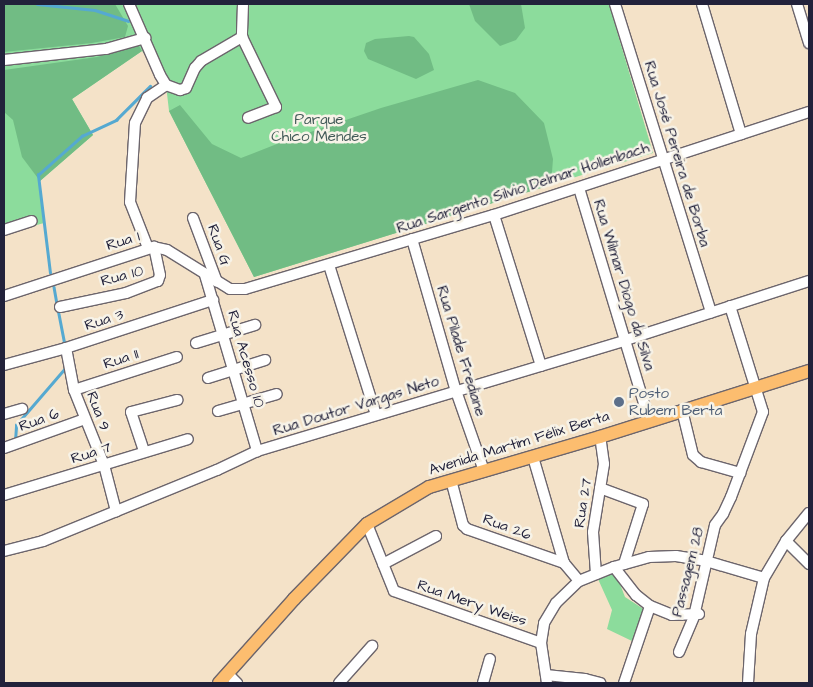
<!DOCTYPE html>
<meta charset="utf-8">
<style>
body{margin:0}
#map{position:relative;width:813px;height:687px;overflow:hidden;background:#f4e2c8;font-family:"Architects Daughter",sans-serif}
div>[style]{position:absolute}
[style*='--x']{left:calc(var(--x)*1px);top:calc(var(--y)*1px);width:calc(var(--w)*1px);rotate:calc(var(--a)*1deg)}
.green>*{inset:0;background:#8cdc9c}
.forest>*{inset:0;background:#71bc84}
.stream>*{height:2.5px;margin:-1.25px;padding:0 1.25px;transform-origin:1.25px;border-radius:1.25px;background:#55a9d1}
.roads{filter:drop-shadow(1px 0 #6c656c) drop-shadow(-1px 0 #6c656c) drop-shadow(0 1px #6c656c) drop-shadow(0 -1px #6c656c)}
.minor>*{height:10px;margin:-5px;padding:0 5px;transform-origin:5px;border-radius:5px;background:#fff}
.major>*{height:12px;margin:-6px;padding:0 6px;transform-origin:6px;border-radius:6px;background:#fcbd6f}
.dots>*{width:14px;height:14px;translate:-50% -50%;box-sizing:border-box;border:2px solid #f7f3e8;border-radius:50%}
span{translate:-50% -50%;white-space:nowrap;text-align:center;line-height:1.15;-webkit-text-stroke:5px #f7f3e8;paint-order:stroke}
.park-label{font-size:15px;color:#425a58}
.street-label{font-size:15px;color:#22223b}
.service-label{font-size:15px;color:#4e5e75}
.left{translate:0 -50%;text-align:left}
.frame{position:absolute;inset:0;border:5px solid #22223b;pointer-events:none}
</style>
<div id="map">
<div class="green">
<i style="clip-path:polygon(4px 4px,609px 4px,653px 153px,254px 277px,169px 111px,166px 85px,142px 51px,72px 99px,93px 135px,40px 181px,44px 223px,4px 234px)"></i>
<i style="clip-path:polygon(615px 571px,625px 597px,645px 610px,632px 641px,607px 629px,612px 610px,598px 579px)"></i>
</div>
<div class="forest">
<i style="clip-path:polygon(4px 4px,115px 4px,128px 26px,125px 37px,92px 43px,4px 52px)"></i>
<i style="clip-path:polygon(469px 4px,521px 4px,525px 28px,516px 40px,500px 46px,475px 21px)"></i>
<i style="clip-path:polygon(409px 36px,414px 37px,429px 54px,434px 70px,416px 79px,368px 59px,364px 51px,366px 43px,375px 39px)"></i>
<i style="clip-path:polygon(139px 46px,142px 51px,72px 99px,93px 135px,40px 181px,22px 157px,13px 120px,4px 112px,4px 70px,97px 57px)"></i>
<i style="clip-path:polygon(478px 80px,515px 93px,544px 123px,553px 159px,551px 185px,254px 277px,169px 111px,180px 105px,212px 144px,241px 158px,287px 140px,381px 108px)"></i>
</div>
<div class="stream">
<i style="--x:37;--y:4;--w:58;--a:5.9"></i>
<i style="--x:95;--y:10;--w:35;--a:18"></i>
<i style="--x:50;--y:273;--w:99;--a:-97"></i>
<i style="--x:38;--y:175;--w:59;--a:-41.6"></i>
<i style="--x:82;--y:136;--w:38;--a:-25"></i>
<i style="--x:116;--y:120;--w:48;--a:-45"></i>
<i style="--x:54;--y:287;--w:17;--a:80"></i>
<i style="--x:58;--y:309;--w:38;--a:79"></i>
<i style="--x:15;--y:441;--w:16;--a:-86"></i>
<i style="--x:16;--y:425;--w:78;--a:-49.2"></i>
</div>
<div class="roads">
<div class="minor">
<i style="--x:129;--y:4;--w:77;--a:66.4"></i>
<i style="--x:160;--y:75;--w:12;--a:59"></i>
<i style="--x:166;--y:85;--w:15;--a:20"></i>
<i style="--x:180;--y:90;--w:6;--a:-18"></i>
<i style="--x:186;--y:88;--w:22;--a:-66"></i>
<i style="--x:195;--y:68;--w:9;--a:-49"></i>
<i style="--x:201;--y:61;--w:48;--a:-30.3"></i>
<i style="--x:243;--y:4;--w:33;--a:92"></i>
<i style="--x:242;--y:37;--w:78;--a:64.1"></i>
<i style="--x:276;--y:107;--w:30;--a:159"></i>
<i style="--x:615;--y:4;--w:323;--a:72.7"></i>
<i style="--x:702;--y:4;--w:136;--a:73.3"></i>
<i style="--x:797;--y:4;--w:41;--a:72.9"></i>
<i style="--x:4;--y:60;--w:103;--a:-6.2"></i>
<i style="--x:106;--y:49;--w:41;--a:-15.8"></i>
<i style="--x:579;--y:188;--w:242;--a:73.2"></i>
<i style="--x:494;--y:215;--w:158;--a:72.7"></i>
<i style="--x:193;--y:218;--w:68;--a:69.4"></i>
<i style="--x:4;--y:230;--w:29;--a:-18"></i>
<i style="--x:412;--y:239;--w:158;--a:73.9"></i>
<i style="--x:456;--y:391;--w:85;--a:70.7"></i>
<i style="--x:148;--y:248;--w:49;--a:-111.4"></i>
<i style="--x:130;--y:202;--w:79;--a:-86.4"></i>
<i style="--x:135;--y:123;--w:28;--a:-64"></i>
<i style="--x:147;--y:98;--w:23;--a:-34"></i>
<i style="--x:329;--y:265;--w:157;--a:72.6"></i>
<i style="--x:205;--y:275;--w:184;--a:73.5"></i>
<i style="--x:4;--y:296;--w:158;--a:-18.1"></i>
<i style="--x:154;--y:247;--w:13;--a:13"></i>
<i style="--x:167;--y:250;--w:74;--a:31.8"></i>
<i style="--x:230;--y:289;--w:15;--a:0"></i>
<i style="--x:245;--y:289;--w:260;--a:-16.6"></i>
<i style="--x:494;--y:215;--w:331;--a:-18.1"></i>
<i style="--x:60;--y:307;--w:67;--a:-12"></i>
<i style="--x:126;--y:293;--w:34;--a:-21"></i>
<i style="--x:158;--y:281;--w:6;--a:-72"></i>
<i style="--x:160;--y:275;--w:29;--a:-102"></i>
<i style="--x:196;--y:343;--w:62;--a:-17"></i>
<i style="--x:66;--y:348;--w:43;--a:79.2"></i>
<i style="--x:74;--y:390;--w:81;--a:68.2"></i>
<i style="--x:104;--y:465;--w:48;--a:75.4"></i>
<i style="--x:4;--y:365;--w:64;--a:-15.3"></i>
<i style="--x:66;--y:348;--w:155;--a:-18.1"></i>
<i style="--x:208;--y:378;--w:60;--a:-17.5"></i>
<i style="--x:74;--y:390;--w:108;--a:-17.8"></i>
<i style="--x:682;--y:410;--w:46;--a:76.3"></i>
<i style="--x:693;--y:455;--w:11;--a:41"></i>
<i style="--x:701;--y:462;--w:41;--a:15.8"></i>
<i style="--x:218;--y:411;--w:61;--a:-16.1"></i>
<i style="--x:4;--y:414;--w:19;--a:-16"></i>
<i style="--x:4;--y:448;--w:86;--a:-19.7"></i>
<i style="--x:144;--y:451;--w:41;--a:-108.4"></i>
<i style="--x:131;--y:412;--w:48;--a:-14.6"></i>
<i style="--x:533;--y:457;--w:110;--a:73.7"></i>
<i style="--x:451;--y:480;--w:47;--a:75.1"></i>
<i style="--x:463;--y:525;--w:6;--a:45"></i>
<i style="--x:467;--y:529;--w:103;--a:19.3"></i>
<i style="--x:564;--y:563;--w:23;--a:50"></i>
<i style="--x:600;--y:488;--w:46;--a:20.4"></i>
<i style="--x:643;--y:504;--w:63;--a:107.6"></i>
<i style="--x:4;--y:495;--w:192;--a:-16.9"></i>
<i style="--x:367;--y:524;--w:72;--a:68.1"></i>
<i style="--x:394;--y:591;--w:156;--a:19.5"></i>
<i style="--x:786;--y:541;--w:33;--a:45"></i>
<i style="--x:4;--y:551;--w:40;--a:-14.4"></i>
<i style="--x:43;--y:541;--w:188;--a:-22.2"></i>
<i style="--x:217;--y:470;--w:44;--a:-25.4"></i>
<i style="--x:257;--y:451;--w:385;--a:-16.7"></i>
<i style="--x:626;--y:340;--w:192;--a:-17.9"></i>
<i style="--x:383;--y:564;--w:60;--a:-27.8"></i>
<i style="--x:614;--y:567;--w:36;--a:52"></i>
<i style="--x:636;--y:595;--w:18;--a:38"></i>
<i style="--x:650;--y:606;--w:24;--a:22"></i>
<i style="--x:672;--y:615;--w:27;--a:-2"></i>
<i style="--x:596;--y:574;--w:42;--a:-94.1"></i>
<i style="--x:593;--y:532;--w:69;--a:-80.8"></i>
<i style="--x:604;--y:464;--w:27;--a:-98"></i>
<i style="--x:679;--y:652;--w:39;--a:-67"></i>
<i style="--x:694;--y:616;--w:93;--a:-77"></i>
<i style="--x:715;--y:525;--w:14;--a:-54"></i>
<i style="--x:723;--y:514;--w:19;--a:-65"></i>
<i style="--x:731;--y:497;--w:91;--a:-69.4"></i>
<i style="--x:763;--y:412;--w:111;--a:-107.3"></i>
<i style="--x:228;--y:674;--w:13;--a:45"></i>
<i style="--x:546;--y:675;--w:39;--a:6"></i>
<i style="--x:585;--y:679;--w:16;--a:15"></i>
<i style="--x:339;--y:683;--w:50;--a:-48.3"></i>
<i style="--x:483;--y:683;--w:25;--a:-74"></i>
<i style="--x:547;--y:683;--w:40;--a:-98.5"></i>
<i style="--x:541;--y:643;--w:20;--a:-81"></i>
<i style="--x:544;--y:623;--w:23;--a:-59"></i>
<i style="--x:556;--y:603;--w:32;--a:-44"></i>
<i style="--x:579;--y:581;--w:38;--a:-22"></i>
<i style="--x:614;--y:567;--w:36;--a:-16"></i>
<i style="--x:649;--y:557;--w:27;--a:-2"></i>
<i style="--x:676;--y:556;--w:30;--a:9"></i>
<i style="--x:706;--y:561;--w:60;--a:16.3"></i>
<i style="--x:624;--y:683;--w:81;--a:-71.3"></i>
<i style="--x:748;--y:683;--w:49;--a:-86.5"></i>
<i style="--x:751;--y:634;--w:57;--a:-76.9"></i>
<i style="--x:764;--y:578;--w:43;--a:-59.3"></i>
<i style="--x:786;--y:541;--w:36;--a:-51"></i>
</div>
<div class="major">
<i style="--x:219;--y:683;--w:113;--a:-48.2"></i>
<i style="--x:294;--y:599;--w:105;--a:-45.8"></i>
<i style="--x:367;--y:524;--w:72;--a:-30.8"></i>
<i style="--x:429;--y:487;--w:178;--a:-16.3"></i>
<i style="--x:600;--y:437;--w:219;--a:-17.5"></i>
</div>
</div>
<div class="dots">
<i style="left:619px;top:402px;background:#5c6f8a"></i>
</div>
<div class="park-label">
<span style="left:319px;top:128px">Parque<br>Chico Mendes</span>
</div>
<div class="street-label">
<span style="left:677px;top:154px;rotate:73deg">Rua José Pereira de Borba</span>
<span style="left:523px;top:188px;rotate:-18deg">Rua Sargento Silvio Delmar Hollenbach</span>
<span style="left:123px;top:241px;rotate:-17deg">Rua 1</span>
<span style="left:219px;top:245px;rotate:70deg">Rua G</span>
<span style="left:122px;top:276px;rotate:-15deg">Rua 10</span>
<span style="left:624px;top:285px;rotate:73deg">Rua Wilmar Diogo da Silva</span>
<span style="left:104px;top:320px;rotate:-18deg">Rua 3</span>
<span style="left:461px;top:351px;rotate:73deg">Rua Pilade Frediane</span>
<span style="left:121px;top:359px;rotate:-18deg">Rua 11</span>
<span style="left:246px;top:359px;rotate:74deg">Rua Acesso 10</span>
<span style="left:356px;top:406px;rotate:-17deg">Rua Doutor Vargas Neto</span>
<span style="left:98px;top:411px;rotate:69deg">Rua 9</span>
<span style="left:39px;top:420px;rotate:-20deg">Rua 6</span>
<span style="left:519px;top:443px;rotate:-17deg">Avenida Martim Félix Berta</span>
<span style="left:91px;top:453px;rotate:-18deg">Rua 7</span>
<span style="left:583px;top:503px;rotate:-81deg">Rua 27</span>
<span style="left:507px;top:527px;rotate:20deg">Rua 26</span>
<span style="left:688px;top:572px;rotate:-76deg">Passagem 28</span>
<span style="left:472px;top:603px;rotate:19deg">Rua Mery Weiss</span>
</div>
<div class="service-label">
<span class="left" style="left:629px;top:402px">Posto<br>Rubem Berta</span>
</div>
<div class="frame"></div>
</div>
